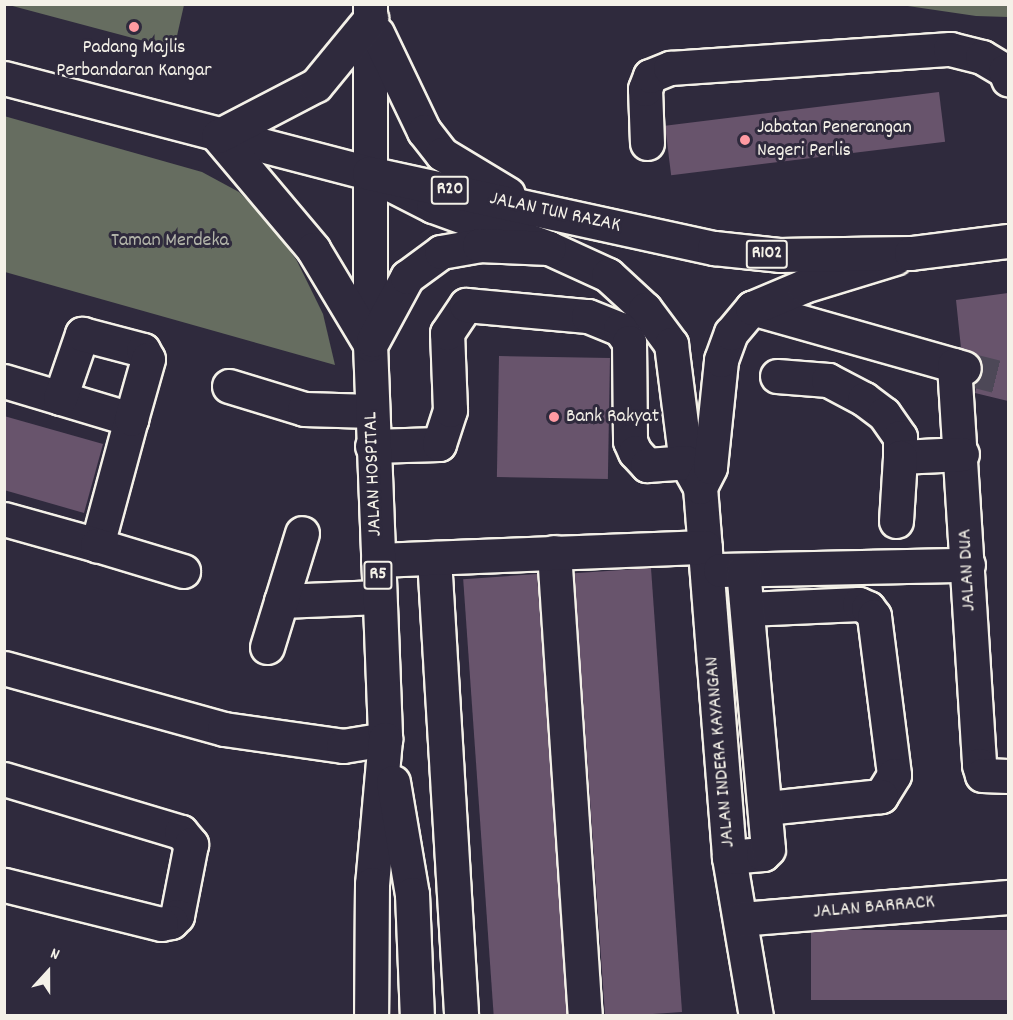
<!DOCTYPE html>
<style>
body{margin:0}
#map{position:relative;width:1013px;height:1020px;overflow:hidden;background:#2f2a3d;font-family:Dekko,sans-serif}
div>[style]{position:absolute}
[style*='--x']{left:calc(var(--x)*1px);top:calc(var(--y)*1px);width:calc(var(--w)*1px);rotate:calc(var(--a)*1deg)}
.green>*{inset:0;background:#666d60}
.building>*{inset:0;background:#68546c;transform-origin:0 0}
.minor-tunnel>*{height:33px;margin-top:-16.5px;transform-origin:0;background:repeating-linear-gradient(90deg,#4d4857 0 33px,transparent 0 49px)}
.roads{filter:drop-shadow(2px 0 #f4f1e8) drop-shadow(-2px 0 #f4f1e8) drop-shadow(0 2px #f4f1e8) drop-shadow(0 -2px #f4f1e8)}
.minor>*{height:33px;margin:-16.5px;padding:0 16.5px;transform-origin:16.5px;border-radius:16.5px;background:#2f2a3d}
.major>*{height:33px;margin:-16.5px;padding:0 16.5px;transform-origin:16.5px;border-radius:16.5px;background:#2f2a3d}
.dots>*{width:16px;height:16px;translate:-50% -50%;box-sizing:border-box;border:3px solid #2f2a3d;border-radius:50%}
span{translate:-50% -50%;white-space:nowrap;text-align:center;line-height:1.15;-webkit-text-stroke:6px #2f2a3d;paint-order:stroke}
.shield-label span{padding:2px 4px;background:#2f2a3d;border:2px solid;border-radius:4px;-webkit-text-stroke-width:0}
.shield-label{font-size:18px;color:#f4f1e8;font-weight:700}
.poi-label{font-size:20px;color:#f4f1e8}
.left{translate:0 -50%;text-align:left}
.street-label{font-size:20px;color:#f4f1e8}
.park-label{font-size:20px;color:#b4b6ab}
.frame{position:absolute;inset:0;border:6px solid #f4f1e8;pointer-events:none}
.north{position:absolute;left:18px;top:942px;width:60px;height:60px;-webkit-text-stroke:4px #2f2a3d;paint-order:stroke;rotate:21deg;font-size:16px;font-weight:700;line-height:24px;text-align:center;color:#f4f1e8}
.north::after{content:'';display:block;margin:auto;width:21px;height:27px;background:#f4f1e8;clip-path:polygon(50% 0,100% 100%,50% 72%,0 100%)}
</style>
<div id="map">
<div class="green">
<i style="clip-path:polygon(5px 4px,184px 4px,184px 5px,174px 49px)"></i>
<i style="clip-path:polygon(901px 5px,1008px 5px,1008px 17px,976px 16px)"></i>
<i style="clip-path:polygon(4px 116px,202px 172px,239px 192px,272px 225px,297px 261px,323px 314px,335px 365px,5px 272px)"></i>
</div>
<div class="building">
<i style="left:939px;top:92px;width:50px;height:276px;rotate:83deg"></i>
<i style="clip-path:polygon(1008px 293px,1008px 401px,975px 393px,982px 364px,977px 355px,961px 348px,956px 300px)"></i>
<i style="left:499px;top:356px;width:111px;height:121px;rotate:1deg"></i>
<i style="clip-path:polygon(4px 416px,103px 444px,84px 513px,4px 490px)"></i>
<i style="left:651px;top:568px;width:445px;height:77px;rotate:86deg"></i>
<i style="left:537px;top:574px;width:443px;height:74px;rotate:86deg"></i>
<i style="left:1008px;top:930px;width:70px;height:197px;rotate:90deg"></i>
</div>
<div class="minor-tunnel">
<i style="--x:964;--y:368;--w:45;--a:14"></i>
</div>
<div class="roads">
<div class="minor">
<i style="--x:647;--y:143;--w:54;--a:-92.1"></i>
<i style="--x:645;--y:89;--w:14;--a:-69"></i>
<i style="--x:650;--y:76;--w:22;--a:-22"></i>
<i style="--x:670;--y:68;--w:281;--a:-3.9"></i>
<i style="--x:950;--y:49;--w:33;--a:14"></i>
<i style="--x:982;--y:57;--w:27;--a:31"></i>
<i style="--x:1005;--y:71;--w:9;--a:69"></i>
<i style="--x:384;--y:181;--w:55;--a:27"></i>
<i style="--x:433;--y:206;--w:123;--a:19.9"></i>
<i style="--x:549;--y:248;--w:65;--a:24.6"></i>
<i style="--x:608;--y:275;--w:50;--a:42.6"></i>
<i style="--x:645;--y:309;--w:44;--a:53.4"></i>
<i style="--x:671;--y:344;--w:119;--a:82.8"></i>
<i style="--x:686;--y:462;--w:29;--a:61"></i>
<i style="--x:700;--y:487;--w:371;--a:85.5"></i>
<i style="--x:729;--y:857;--w:161;--a:80.4"></i>
<i style="--x:752;--y:308;--w:220;--a:15.8"></i>
<i style="--x:954;--y:365;--w:401;--a:86.4"></i>
<i style="--x:979;--y:765;--w:10;--a:73"></i>
<i style="--x:982;--y:775;--w:26;--a:2"></i>
<i style="--x:777;--y:376;--w:51;--a:4.5"></i>
<i style="--x:828;--y:380;--w:41;--a:27.8"></i>
<i style="--x:864;--y:399;--w:25;--a:37"></i>
<i style="--x:884;--y:414;--w:28;--a:55"></i>
<i style="--x:900;--y:437;--w:20;--a:90"></i>
<i style="--x:900;--y:457;--w:62;--a:-2.8"></i>
<i style="--x:4;--y:381;--w:133;--a:16.7"></i>
<i style="--x:131;--y:419;--w:131;--a:105.1"></i>
<i style="--x:97;--y:545;--w:97;--a:-164.4"></i>
<i style="--x:229;--y:386;--w:78;--a:17"></i>
<i style="--x:304;--y:409;--w:68;--a:1.7"></i>
<i style="--x:60;--y:398;--w:68;--a:-71"></i>
<i style="--x:82;--y:334;--w:63;--a:14.7"></i>
<i style="--x:143;--y:350;--w:10;--a:61"></i>
<i style="--x:148;--y:359;--w:62;--a:105.8"></i>
<i style="--x:372;--y:446;--w:67;--a:-1.7"></i>
<i style="--x:439;--y:444;--w:36;--a:-72"></i>
<i style="--x:450;--y:410;--w:77;--a:-92.2"></i>
<i style="--x:447;--y:333;--w:34;--a:-56"></i>
<i style="--x:466;--y:305;--w:122;--a:5.2"></i>
<i style="--x:588;--y:316;--w:35;--a:22"></i>
<i style="--x:620;--y:329;--w:16;--a:55"></i>
<i style="--x:629;--y:342;--w:99;--a:89.4"></i>
<i style="--x:630;--y:441;--w:12;--a:66"></i>
<i style="--x:635;--y:452;--w:18;--a:47"></i>
<i style="--x:647;--y:465;--w:39;--a:-4"></i>
<i style="--x:700;--y:487;--w:22;--a:-63"></i>
<i style="--x:710;--y:467;--w:108;--a:-84.1"></i>
<i style="--x:721;--y:360;--w:29;--a:-70"></i>
<i style="--x:731;--y:333;--w:33;--a:-50"></i>
<i style="--x:752;--y:308;--w:56;--a:-22.9"></i>
<i style="--x:804;--y:286;--w:95;--a:-17.1"></i>
<i style="--x:896;--y:521;--w:64;--a:-86.4"></i>
<i style="--x:97;--y:545;--w:90;--a:16.8"></i>
<i style="--x:554;--y:552;--w:465;--a:86.2"></i>
<i style="--x:434;--y:558;--w:459;--a:86.6"></i>
<i style="--x:378;--y:560;--w:327;--a:-2.3"></i>
<i style="--x:720;--y:570;--w:248;--a:-1.2"></i>
<i style="--x:281;--y:601;--w:98;--a:-2.3"></i>
<i style="--x:747;--y:609;--w:112;--a:-2.6"></i>
<i style="--x:859;--y:604;--w:10;--a:24"></i>
<i style="--x:868;--y:608;--w:10;--a:53"></i>
<i style="--x:874;--y:616;--w:160;--a:82.8"></i>
<i style="--x:894;--y:775;--w:25;--a:122"></i>
<i style="--x:881;--y:796;--w:116;--a:174"></i>
<i style="--x:267;--y:647;--w:119;--a:-72.9"></i>
<i style="--x:4;--y:668;--w:228;--a:15.5"></i>
<i style="--x:224;--y:729;--w:120;--a:8.1"></i>
<i style="--x:343;--y:746;--w:43;--a:-9.5"></i>
<i style="--x:4;--y:779;--w:185;--a:16.7"></i>
<i style="--x:181;--y:832;--w:16;--a:50"></i>
<i style="--x:191;--y:844;--w:73;--a:101"></i>
<i style="--x:177;--y:916;--w:8;--a:135"></i>
<i style="--x:171;--y:922;--w:10;--a:169"></i>
<i style="--x:161;--y:924;--w:162;--a:-166"></i>
<i style="--x:729;--y:857;--w:34;--a:-5"></i>
<i style="--x:763;--y:854;--w:7;--a:-45"></i>
<i style="--x:768;--y:849;--w:280;--a:-95.1"></i>
<i style="--x:740;--y:919;--w:269;--a:-4.7"></i>
</div>
<div class="major">
<i style="--x:370;--y:4;--w:340;--a:90"></i>
<i style="--x:370;--y:344;--w:395;--a:87.8"></i>
<i style="--x:385;--y:739;--w:146;--a:95.1"></i>
<i style="--x:372;--y:884;--w:132;--a:90.4"></i>
<i style="--x:377;--y:33;--w:109;--a:64.4"></i>
<i style="--x:424;--y:131;--w:29;--a:52"></i>
<i style="--x:442;--y:154;--w:77;--a:31.2"></i>
<i style="--x:4;--y:78;--w:377;--a:14.6"></i>
<i style="--x:369;--y:173;--w:353;--a:12.3"></i>
<i style="--x:714;--y:248;--w:65;--a:6.1"></i>
<i style="--x:779;--y:255;--w:132;--a:-0.9"></i>
<i style="--x:911;--y:253;--w:98;--a:-7.1"></i>
<i style="--x:218;--y:136;--w:148;--a:49.9"></i>
<i style="--x:313;--y:249;--w:111;--a:59"></i>
<i style="--x:218;--y:136;--w:110;--a:-27.5"></i>
<i style="--x:316;--y:85;--w:87;--a:-50.6"></i>
<i style="--x:373;--y:340;--w:72;--a:-61.6"></i>
<i style="--x:407;--y:277;--w:42;--a:-36.3"></i>
<i style="--x:441;--y:252;--w:39;--a:-10"></i>
<i style="--x:479;--y:245;--w:70;--a:2.5"></i>
<i style="--x:393;--y:782;--w:114;--a:80.4"></i>
<i style="--x:412;--y:894;--w:122;--a:87.7"></i>
</div>
</div>
<div class="dots">
<i style="left:134px;top:27px;background:#ff9aa2"></i>
<i style="left:745px;top:140px;background:#ff9aa2"></i>
<i style="left:554px;top:417px;background:#ff9aa2"></i>
</div>
<div class="shield-label">
<span style="left:450px;top:190px">R20</span>
<span style="left:767px;top:254px">R102</span>
<span style="left:378px;top:575px">R5</span>
</div>
<div class="poi-label">
<span style="left:134px;top:60px">Padang Majlis<br>Perbandaran Kangar</span>
<span class="left" style="left:757px;top:140px">Jabatan Penerangan<br>Negeri Perlis</span>
<span class="left" style="left:566px;top:417px">Bank Rakyat</span>
</div>
<div class="street-label">
<span style="left:555px;top:213px;rotate:12deg">JALAN TUN RAZAK</span>
<span style="left:374px;top:474px;rotate:-92deg">JALAN HOSPITAL</span>
<span style="left:968px;top:570px;rotate:-93deg">JALAN DUA</span>
<span style="left:721px;top:752px;rotate:-95deg">JALAN INDERA KAYANGAN</span>
<span style="left:874px;top:908px;rotate:-5deg">JALAN BARRACK</span>
</div>
<div class="park-label">
<span style="left:170px;top:241px">Taman Merdeka</span>
</div>
<div class="frame"></div>
<div class="north">N</div>
</div>
